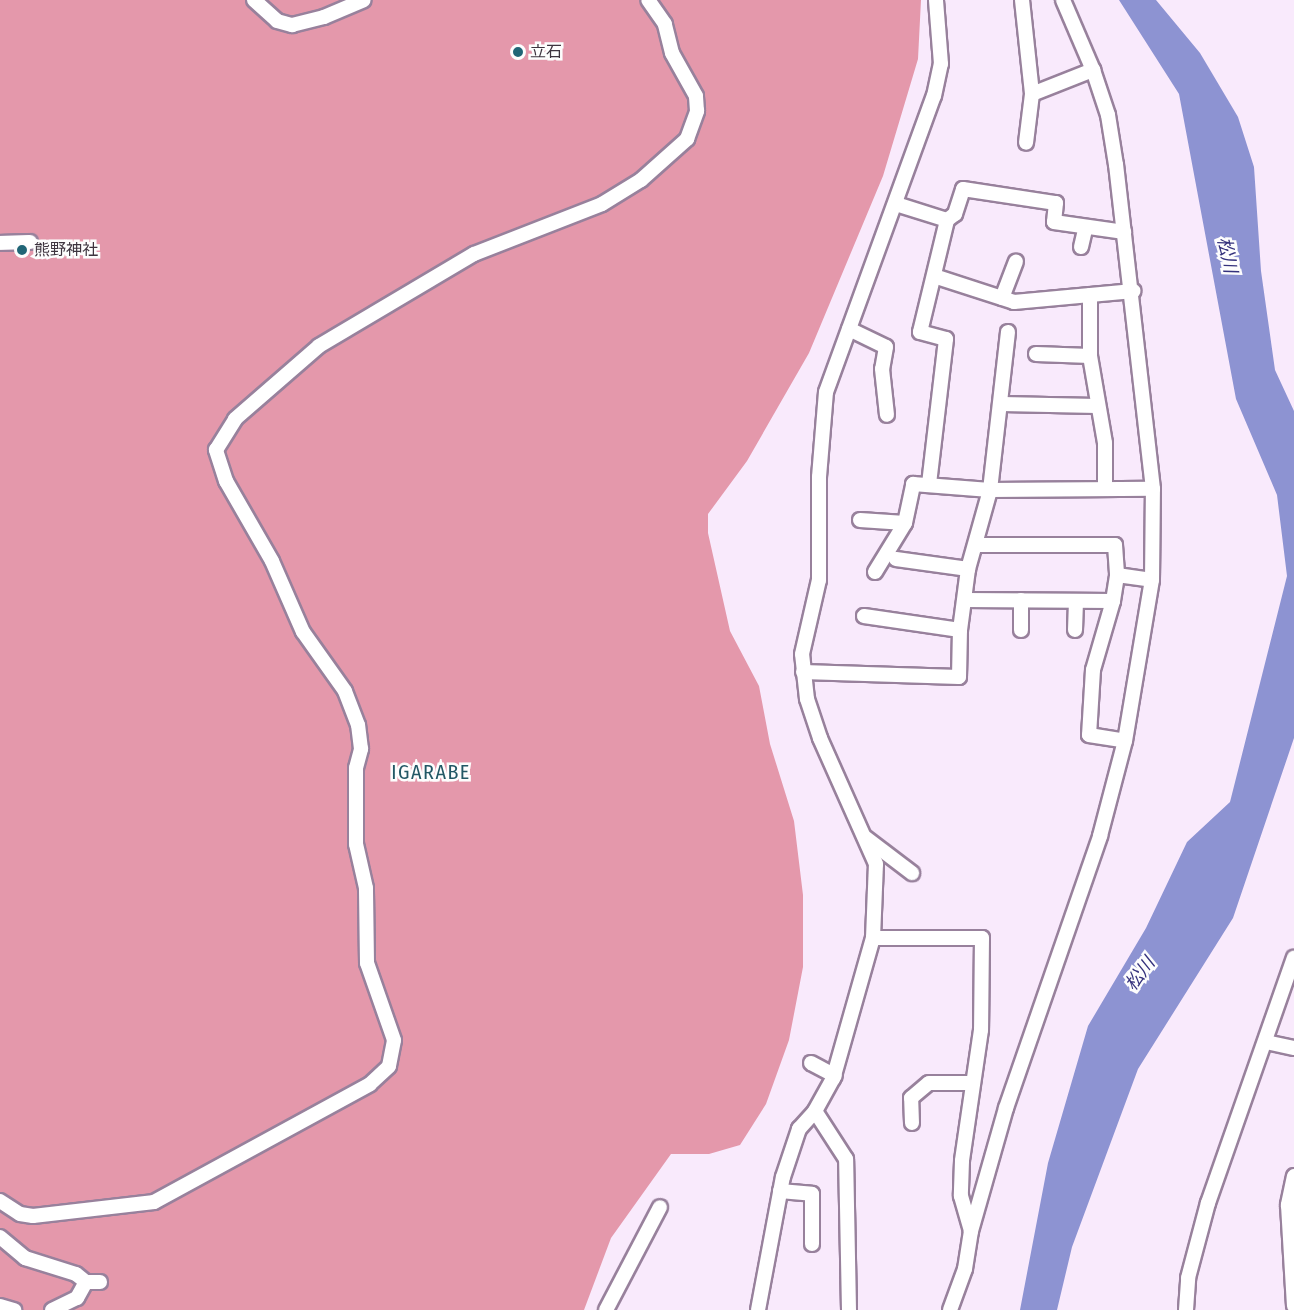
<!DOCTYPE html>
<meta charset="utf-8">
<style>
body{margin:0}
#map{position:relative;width:1294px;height:1310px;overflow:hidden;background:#f9eafc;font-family:"Fira Sans Condensed","Noto Sans JP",sans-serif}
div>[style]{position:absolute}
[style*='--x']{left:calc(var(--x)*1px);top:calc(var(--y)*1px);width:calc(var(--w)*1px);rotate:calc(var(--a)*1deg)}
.forest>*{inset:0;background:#e498ab}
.water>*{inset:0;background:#8d93d2}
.roads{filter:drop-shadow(2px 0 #98819c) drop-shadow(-2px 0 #98819c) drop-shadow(0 2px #98819c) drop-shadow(0 -2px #98819c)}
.minor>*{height:14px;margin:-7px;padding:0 7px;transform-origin:7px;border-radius:7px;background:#fff}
.dots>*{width:16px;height:16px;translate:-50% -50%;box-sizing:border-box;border:3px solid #fdfdfd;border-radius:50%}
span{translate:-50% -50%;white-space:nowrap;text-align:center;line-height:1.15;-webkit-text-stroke:5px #fdfdfd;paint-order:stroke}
.poi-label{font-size:16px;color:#3e343f}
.left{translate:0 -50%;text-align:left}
.water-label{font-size:18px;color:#34317c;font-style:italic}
.quarter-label{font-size:20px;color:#225765;letter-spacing:1.5px}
</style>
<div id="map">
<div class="forest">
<i style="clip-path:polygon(0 0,921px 0,918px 59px,883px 176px,809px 353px,747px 461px,708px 514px,708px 533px,730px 631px,759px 686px,770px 744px,794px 821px,803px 895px,803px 967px,789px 1040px,766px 1104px,740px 1145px,709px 1154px,671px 1154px,611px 1238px,584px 1310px,0 1310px)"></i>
</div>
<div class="water">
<i style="clip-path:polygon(1119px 0,1156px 0,1200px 53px,1238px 117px,1254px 167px,1261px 271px,1275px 370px,1294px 411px,1294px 738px,1233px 918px,1138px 1069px,1072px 1247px,1057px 1310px,1020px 1310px,1048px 1163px,1088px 1026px,1146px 928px,1187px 842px,1230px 802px,1287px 576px,1277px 495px,1236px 399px,1179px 94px)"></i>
</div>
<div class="roads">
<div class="minor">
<i style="--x:254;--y:0;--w:31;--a:42"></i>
<i style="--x:277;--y:21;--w:16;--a:15"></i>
<i style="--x:292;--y:25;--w:33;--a:-14"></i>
<i style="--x:324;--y:17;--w:43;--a:-23"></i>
<i style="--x:1022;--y:0;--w:95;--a:83.9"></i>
<i style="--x:1032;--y:94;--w:49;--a:97"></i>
<i style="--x:1032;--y:94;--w:66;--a:-21.5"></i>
<i style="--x:896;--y:204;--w:53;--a:17.4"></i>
<i style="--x:0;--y:243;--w:30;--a:-2"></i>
<i style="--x:1081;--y:247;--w:18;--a:-77"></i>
<i style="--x:934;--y:276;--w:84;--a:18"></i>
<i style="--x:1014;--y:302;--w:120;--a:-5.3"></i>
<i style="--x:1090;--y:295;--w:61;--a:90"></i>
<i style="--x:1090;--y:356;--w:88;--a:80.2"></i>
<i style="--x:1105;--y:443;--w:44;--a:90"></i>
<i style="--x:1002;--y:298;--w:39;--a:-69"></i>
<i style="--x:849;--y:329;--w:41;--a:25.9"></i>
<i style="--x:886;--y:347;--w:22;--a:100"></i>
<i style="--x:882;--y:369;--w:46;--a:83.8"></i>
<i style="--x:1036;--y:354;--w:54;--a:2.1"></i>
<i style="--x:1002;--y:404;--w:95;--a:1.2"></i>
<i style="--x:929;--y:484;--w:146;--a:-83.3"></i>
<i style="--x:946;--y:339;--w:27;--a:-165"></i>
<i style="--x:920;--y:332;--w:115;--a:-76.4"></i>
<i style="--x:947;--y:220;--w:10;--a:-37"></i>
<i style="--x:955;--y:214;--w:26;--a:-72"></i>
<i style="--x:963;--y:189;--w:94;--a:8.6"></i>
<i style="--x:1056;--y:203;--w:19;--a:96"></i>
<i style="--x:1054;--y:222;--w:71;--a:8.1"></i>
<i style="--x:860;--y:520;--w:45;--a:3.8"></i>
<i style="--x:977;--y:545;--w:138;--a:0"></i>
<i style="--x:1115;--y:545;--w:30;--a:86"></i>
<i style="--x:1117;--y:575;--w:35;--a:8"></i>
<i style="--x:896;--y:559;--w:73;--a:7.9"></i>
<i style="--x:875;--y:572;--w:57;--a:-58.5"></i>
<i style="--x:905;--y:523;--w:40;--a:-78"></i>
<i style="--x:913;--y:484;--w:77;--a:4.5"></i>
<i style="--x:990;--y:490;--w:163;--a:-0.4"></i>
<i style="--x:965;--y:600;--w:148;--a:0.4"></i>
<i style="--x:1113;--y:601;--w:26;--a:-81"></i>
<i style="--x:1113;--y:601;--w:72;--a:106.2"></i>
<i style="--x:1093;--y:670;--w:65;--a:93.5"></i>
<i style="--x:1089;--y:735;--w:36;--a:9"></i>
<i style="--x:864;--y:616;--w:97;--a:8.3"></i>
<i style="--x:1021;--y:630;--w:30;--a:-90"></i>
<i style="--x:1075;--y:630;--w:29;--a:-88"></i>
<i style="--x:803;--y:672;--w:156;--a:1.8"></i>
<i style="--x:959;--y:677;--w:47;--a:-88.8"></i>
<i style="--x:960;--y:630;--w:62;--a:-82.5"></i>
<i style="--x:968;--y:569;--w:82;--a:-74.4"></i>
<i style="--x:990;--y:490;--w:159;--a:-83.5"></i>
<i style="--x:866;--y:838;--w:58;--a:37.3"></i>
<i style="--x:873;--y:938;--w:109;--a:0"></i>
<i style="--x:982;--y:938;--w:92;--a:90.6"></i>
<i style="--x:981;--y:1030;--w:132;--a:98.3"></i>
<i style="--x:962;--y:1161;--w:35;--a:92"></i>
<i style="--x:961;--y:1196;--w:36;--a:74"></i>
<i style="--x:1266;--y:1042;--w:29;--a:12"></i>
<i style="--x:811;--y:1063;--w:27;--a:28"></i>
<i style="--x:912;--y:1123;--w:25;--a:-92"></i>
<i style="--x:911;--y:1098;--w:23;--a:-40"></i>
<i style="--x:929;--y:1083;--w:44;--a:0"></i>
<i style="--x:1294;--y:1176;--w:30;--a:102"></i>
<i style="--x:1288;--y:1205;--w:101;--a:86.6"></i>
<i style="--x:780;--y:1191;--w:32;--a:5"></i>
<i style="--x:812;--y:1194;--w:50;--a:90"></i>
<i style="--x:0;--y:1201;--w:24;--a:33"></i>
<i style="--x:20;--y:1214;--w:13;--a:9"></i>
<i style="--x:33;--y:1216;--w:122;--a:-6.6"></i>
<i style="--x:154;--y:1202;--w:246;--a:-28.6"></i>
<i style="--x:370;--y:1084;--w:26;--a:-43"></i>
<i style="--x:389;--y:1066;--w:26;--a:-79"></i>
<i style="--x:394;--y:1040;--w:82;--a:-109.3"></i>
<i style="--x:367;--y:963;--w:75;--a:-90.8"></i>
<i style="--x:366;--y:888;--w:45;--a:-102.8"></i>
<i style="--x:356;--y:844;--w:76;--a:-90"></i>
<i style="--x:356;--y:768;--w:20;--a:-75"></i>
<i style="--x:361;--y:749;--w:24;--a:-97"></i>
<i style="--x:358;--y:725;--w:36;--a:-111"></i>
<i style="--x:345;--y:691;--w:72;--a:-125.4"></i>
<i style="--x:303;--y:632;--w:77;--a:-113.6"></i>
<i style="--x:272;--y:561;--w:92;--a:-119.9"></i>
<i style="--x:226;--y:481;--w:33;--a:-108"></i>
<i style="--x:216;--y:450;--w:36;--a:-58"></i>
<i style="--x:235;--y:419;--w:111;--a:-41"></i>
<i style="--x:319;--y:346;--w:180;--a:-30.7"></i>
<i style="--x:474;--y:254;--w:137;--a:-21.3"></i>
<i style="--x:602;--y:204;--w:46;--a:-31.6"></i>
<i style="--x:641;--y:180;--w:62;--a:-41.7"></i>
<i style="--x:687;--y:139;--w:30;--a:-70"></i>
<i style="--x:697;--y:111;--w:15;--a:-94"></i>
<i style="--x:696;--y:96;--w:49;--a:-119.2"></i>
<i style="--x:672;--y:53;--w:30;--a:-104"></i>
<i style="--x:665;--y:24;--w:29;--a:-125"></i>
<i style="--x:0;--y:1237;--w:33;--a:40"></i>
<i style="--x:25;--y:1258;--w:53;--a:17.4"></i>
<i style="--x:76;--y:1274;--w:13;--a:39"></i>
<i style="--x:86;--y:1282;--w:14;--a:0"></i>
<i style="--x:0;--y:1306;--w:15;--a:16"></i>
<i style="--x:52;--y:1310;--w:28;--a:-26"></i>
<i style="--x:77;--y:1298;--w:18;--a:-61"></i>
<i style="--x:606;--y:1310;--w:116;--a:-62.3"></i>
<i style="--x:758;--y:1310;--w:135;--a:-79.4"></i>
<i style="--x:783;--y:1177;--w:51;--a:-71.6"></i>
<i style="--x:799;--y:1129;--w:24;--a:-48"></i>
<i style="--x:849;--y:1310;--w:151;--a:-91.1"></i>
<i style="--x:846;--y:1159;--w:57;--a:-122.9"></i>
<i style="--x:815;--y:1111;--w:37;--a:-61"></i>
<i style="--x:833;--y:1079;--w:147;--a:-74.2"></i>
<i style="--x:873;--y:938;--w:74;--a:-87.7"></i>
<i style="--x:876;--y:864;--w:138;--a:-114"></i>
<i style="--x:820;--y:738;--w:41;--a:-108.4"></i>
<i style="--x:807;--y:699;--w:45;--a:-96.3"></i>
<i style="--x:802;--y:654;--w:76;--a:-77.1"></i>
<i style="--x:819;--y:580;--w:103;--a:-90"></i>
<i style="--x:819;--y:477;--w:85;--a:-85.3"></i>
<i style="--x:826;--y:392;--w:315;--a:-70"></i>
<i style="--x:934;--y:96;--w:33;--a:-78"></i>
<i style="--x:941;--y:64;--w:64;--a:-94.5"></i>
<i style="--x:950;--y:1310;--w:44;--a:-69.9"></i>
<i style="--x:965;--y:1269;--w:38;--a:-81"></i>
<i style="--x:971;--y:1231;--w:128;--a:-74.1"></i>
<i style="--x:1006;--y:1108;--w:288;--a:-70.9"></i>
<i style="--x:1100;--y:836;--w:98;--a:-75.3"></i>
<i style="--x:1125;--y:741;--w:163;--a:-80.5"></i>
<i style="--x:1152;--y:580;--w:91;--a:-89.4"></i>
<i style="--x:1153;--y:489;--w:326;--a:-96.5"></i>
<i style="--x:1116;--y:165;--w:51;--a:-99.1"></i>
<i style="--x:1108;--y:115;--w:47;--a:-108.4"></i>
<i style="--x:1093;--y:70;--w:76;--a:-113.2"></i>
<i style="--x:1186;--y:1310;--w:32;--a:-86"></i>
<i style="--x:1188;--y:1278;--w:78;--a:-75.1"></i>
<i style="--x:1208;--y:1203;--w:260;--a:-70.7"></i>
</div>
</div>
<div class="dots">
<i style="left:518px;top:52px;background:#206576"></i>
<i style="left:22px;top:250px;background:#206576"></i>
</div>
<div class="poi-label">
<span class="left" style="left:530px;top:52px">立石</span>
<span class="left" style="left:34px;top:250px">熊野神社</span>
</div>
<div class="water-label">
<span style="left:1227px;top:255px;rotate:78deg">松川</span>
<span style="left:1140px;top:974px;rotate:-53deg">松川</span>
</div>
<div class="quarter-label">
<span style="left:431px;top:772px">IGARABE</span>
</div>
</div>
